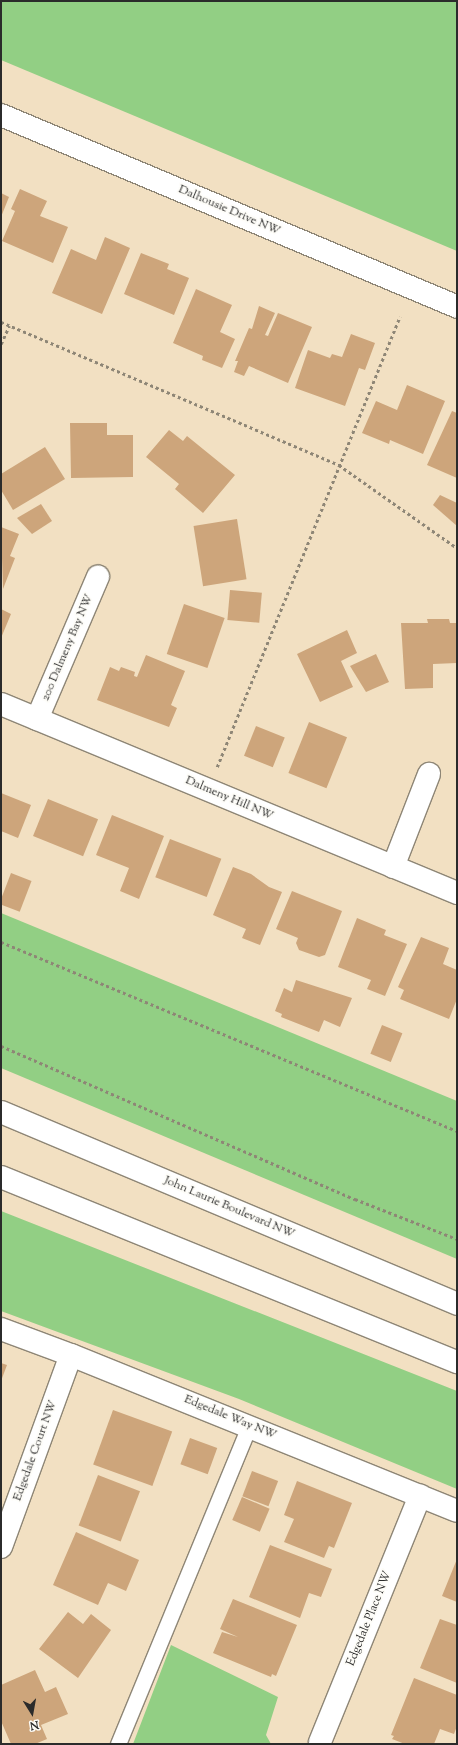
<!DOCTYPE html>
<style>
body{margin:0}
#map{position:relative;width:458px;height:1745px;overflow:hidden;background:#f2e0c2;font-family:"Sorts Mill Goudy",serif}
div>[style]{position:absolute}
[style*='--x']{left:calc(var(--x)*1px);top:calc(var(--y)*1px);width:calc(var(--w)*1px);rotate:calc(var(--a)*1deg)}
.green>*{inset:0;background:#92cf84}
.building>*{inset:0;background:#cda57b;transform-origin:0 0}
.path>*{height:2.5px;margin-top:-1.25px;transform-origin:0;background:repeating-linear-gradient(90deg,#8e8676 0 3px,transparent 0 6px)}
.roads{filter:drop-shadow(1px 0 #8e8676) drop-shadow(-1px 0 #8e8676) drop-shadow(0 1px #8e8676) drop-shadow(0 -1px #8e8676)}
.service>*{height:15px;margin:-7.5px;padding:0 7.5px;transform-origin:7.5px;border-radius:7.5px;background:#fff}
.minor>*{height:22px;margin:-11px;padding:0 11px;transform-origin:11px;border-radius:11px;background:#fff}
.tertiary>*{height:22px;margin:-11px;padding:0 11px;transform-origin:11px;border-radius:11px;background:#fff}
.secondary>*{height:22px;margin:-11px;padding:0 11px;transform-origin:11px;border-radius:11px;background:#fff}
span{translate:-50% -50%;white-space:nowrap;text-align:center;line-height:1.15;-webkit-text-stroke:3.5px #fdfcf7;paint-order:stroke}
.street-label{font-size:12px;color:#2b2b2b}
.frame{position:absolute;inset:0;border:2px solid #2b2b2b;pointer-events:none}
.north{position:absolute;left:12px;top:1693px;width:40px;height:40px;-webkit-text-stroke:3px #fdfcf7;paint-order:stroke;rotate:169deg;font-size:11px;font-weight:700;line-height:16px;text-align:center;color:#2b2b2b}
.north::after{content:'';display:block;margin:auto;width:14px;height:18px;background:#2b2b2b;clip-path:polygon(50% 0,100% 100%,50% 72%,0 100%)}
</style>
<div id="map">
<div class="green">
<i style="clip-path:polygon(1px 1px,457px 1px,457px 251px,1px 60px)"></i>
<i style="clip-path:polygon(1px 913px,457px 1101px,457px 1259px,1px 1068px)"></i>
<i style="clip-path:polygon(1px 1211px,457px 1391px,457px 1489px,239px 1399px,1px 1311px)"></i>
<i style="clip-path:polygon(171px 1645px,278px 1697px,266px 1735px,271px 1744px,133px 1744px)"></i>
</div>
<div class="building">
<i style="clip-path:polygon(20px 189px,47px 201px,40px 216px,68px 227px,53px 263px,2px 241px,15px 211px,11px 209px)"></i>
<i style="clip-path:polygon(1px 193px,9px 197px,1px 217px)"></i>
<i style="clip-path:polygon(105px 237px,130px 248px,102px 314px,52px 293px,71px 249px,96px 260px)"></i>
<i style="clip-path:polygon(141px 253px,169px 264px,167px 269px,189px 278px,174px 315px,124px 294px)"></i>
<i style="clip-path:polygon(196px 289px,232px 305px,220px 332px,235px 339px,222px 368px,202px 360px,203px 356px,173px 343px)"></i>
<i style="clip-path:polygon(259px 306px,275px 313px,265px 335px,268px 336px,278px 313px,312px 327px,288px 383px,249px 366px,244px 376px,234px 372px,238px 361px,235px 361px,249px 328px,252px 329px)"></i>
<i style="clip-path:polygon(351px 334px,375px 343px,365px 370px,359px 368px,345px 406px,295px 388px,308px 350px,330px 358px,332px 354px,342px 357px)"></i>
<i style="clip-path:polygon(407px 385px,445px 401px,423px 454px,390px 440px,389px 444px,362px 433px,376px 401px,397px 410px)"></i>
<i style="clip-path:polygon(452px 411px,457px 413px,457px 478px,427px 465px)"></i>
<i style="clip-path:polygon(70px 423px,107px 423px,107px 435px,133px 435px,133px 477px,71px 478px)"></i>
<i style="clip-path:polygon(169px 430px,183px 441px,187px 436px,235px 475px,203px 513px,175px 489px,179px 484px,146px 457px)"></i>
<i style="clip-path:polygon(45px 447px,65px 479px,13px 510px,1px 490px,1px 474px)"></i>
<i style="clip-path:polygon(440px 495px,457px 503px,457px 526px,433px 505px)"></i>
<i style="clip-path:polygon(41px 504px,52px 521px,32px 534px,17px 518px)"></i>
<i style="left:237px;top:519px;width:61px;height:44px;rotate:81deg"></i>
<i style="clip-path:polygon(1px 527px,19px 534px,10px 556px,15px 558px,3px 589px)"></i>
<i style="left:230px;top:590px;width:32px;height:30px;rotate:5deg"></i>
<i style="left:184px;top:604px;width:43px;height:53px;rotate:19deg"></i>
<i style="clip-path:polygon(1px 609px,11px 614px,1px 638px)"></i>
<i style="clip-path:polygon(427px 619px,449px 619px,450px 623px,457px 623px,457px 663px,433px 664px,433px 688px,405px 689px,401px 623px,428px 623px)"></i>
<i style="clip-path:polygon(347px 630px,357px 653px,341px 661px,353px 687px,320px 702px,297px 654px)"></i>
<i style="clip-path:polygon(376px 654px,389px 682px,366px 692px,350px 666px)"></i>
<i style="clip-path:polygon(146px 655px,185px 671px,171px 705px,177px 708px,169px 727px,97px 700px,110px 667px,119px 671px,121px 667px,135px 672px,134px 676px,137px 677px)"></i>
<i style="left:309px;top:722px;width:41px;height:55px;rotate:22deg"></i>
<i style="left:256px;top:726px;width:31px;height:32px;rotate:22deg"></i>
<i style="clip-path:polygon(1px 793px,31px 805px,18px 838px,1px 831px)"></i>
<i style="left:48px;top:799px;width:54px;height:40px;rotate:22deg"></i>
<i style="clip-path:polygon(112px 815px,164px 836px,139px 899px,120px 891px,129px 868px,96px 855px)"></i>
<i style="left:170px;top:839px;width:55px;height:41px;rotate:21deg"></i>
<i style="clip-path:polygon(233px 867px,251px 874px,269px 887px,282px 892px,260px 945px,242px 938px,246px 929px,213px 915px)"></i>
<i style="left:11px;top:873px;width:22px;height:33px;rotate:21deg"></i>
<i style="clip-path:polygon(292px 891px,342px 911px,325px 955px,319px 957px,299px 950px,296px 943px,298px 938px,276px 929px)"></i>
<i style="clip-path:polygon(357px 918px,386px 930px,384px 935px,407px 944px,385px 996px,367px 989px,371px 980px,338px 967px)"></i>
<i style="clip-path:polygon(421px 937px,449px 948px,443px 964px,457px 970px,457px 999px,449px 1019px,400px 999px,404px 990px,398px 987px)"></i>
<i style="clip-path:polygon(296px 980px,352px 998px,340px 1027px,324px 1020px,319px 1032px,281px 1017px,282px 1014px,275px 1011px,284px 988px,292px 992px)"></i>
<i style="left:382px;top:1025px;width:22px;height:31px;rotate:22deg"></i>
<i style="clip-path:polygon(1px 1363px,7px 1365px,1px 1381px)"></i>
<i style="left:113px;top:1410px;width:63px;height:58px;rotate:20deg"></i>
<i style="left:190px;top:1438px;width:29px;height:28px;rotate:20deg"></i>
<i style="left:252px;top:1471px;width:28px;height:27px;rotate:21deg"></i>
<i style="left:98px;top:1475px;width:45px;height:54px;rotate:21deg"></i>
<i style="clip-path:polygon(297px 1481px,352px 1503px,334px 1548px,329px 1546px,324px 1558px,284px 1542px,294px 1519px,284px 1515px)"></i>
<i style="left:242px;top:1497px;width:30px;height:25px;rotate:23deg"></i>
<i style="clip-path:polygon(76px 1532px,139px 1560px,126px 1591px,108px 1583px,98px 1605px,53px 1585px)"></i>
<i style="clip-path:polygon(270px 1545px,332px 1569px,321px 1597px,309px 1593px,300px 1618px,249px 1597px)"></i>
<i style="clip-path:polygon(457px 1559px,457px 1602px,442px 1596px)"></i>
<i style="clip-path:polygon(233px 1599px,297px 1625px,276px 1676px,272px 1674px,271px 1677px,213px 1653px,222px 1632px,238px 1637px,220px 1629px)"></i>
<i style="clip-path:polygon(68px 1612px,83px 1624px,91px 1614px,111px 1630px,78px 1678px,39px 1649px)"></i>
<i style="clip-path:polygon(440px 1619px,457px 1625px,457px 1683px,420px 1668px)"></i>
<i style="clip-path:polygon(35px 1670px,45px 1692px,56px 1687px,68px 1714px,41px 1725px,47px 1739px,35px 1744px,11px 1744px,1px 1721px,1px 1685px)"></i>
<i style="clip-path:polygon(414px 1678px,457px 1695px,457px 1726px,454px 1734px,440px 1729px,434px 1744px,405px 1744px,392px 1739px,394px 1736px,391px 1735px)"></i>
</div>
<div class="path">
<i style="--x:1;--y:322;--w:367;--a:22.9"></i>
<i style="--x:339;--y:465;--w:144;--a:35.1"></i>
<i style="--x:1;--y:344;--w:20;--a:-66"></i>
<i style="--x:217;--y:767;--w:486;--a:-67.9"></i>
<i style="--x:1;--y:942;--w:494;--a:22.5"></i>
<i style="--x:1;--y:1046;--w:386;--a:23.4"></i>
<i style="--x:355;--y:1199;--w:110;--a:21.4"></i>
</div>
<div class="roads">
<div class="service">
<i style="--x:118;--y:1744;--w:344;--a:-67.6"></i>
</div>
<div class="minor">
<i style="--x:1;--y:704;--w:494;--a:22.5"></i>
<i style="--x:37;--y:719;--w:155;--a:-66.8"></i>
<i style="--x:393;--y:867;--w:100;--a:-68.8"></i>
<i style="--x:1;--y:1329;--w:75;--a:20.4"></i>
<i style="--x:71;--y:1355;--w:416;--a:22"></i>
<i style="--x:1;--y:1547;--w:204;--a:-70"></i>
<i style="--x:320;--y:1742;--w:266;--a:-67.9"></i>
</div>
<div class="tertiary">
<i style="--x:1;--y:115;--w:495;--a:22.8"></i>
</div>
<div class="secondary">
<i style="--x:1;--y:1112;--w:495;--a:22.8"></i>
<i style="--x:1;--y:1177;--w:492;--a:22.1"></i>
</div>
</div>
<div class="street-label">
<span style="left:229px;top:211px;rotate:23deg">Dalhousie Drive NW</span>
<span style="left:68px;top:648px;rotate:-67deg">200 Dalmeny Bay NW</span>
<span style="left:229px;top:799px;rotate:23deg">Dalmeny Hill NW</span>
<span style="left:229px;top:1208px;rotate:23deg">John Laurie Boulevard NW</span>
<span style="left:230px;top:1418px;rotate:22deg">Edgedale Way NW</span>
<span style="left:36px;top:1451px;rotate:-70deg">Edgedale Court NW</span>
<span style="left:370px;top:1619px;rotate:-68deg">Edgedale Place NW</span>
</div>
<div class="frame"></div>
<div class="north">N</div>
</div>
